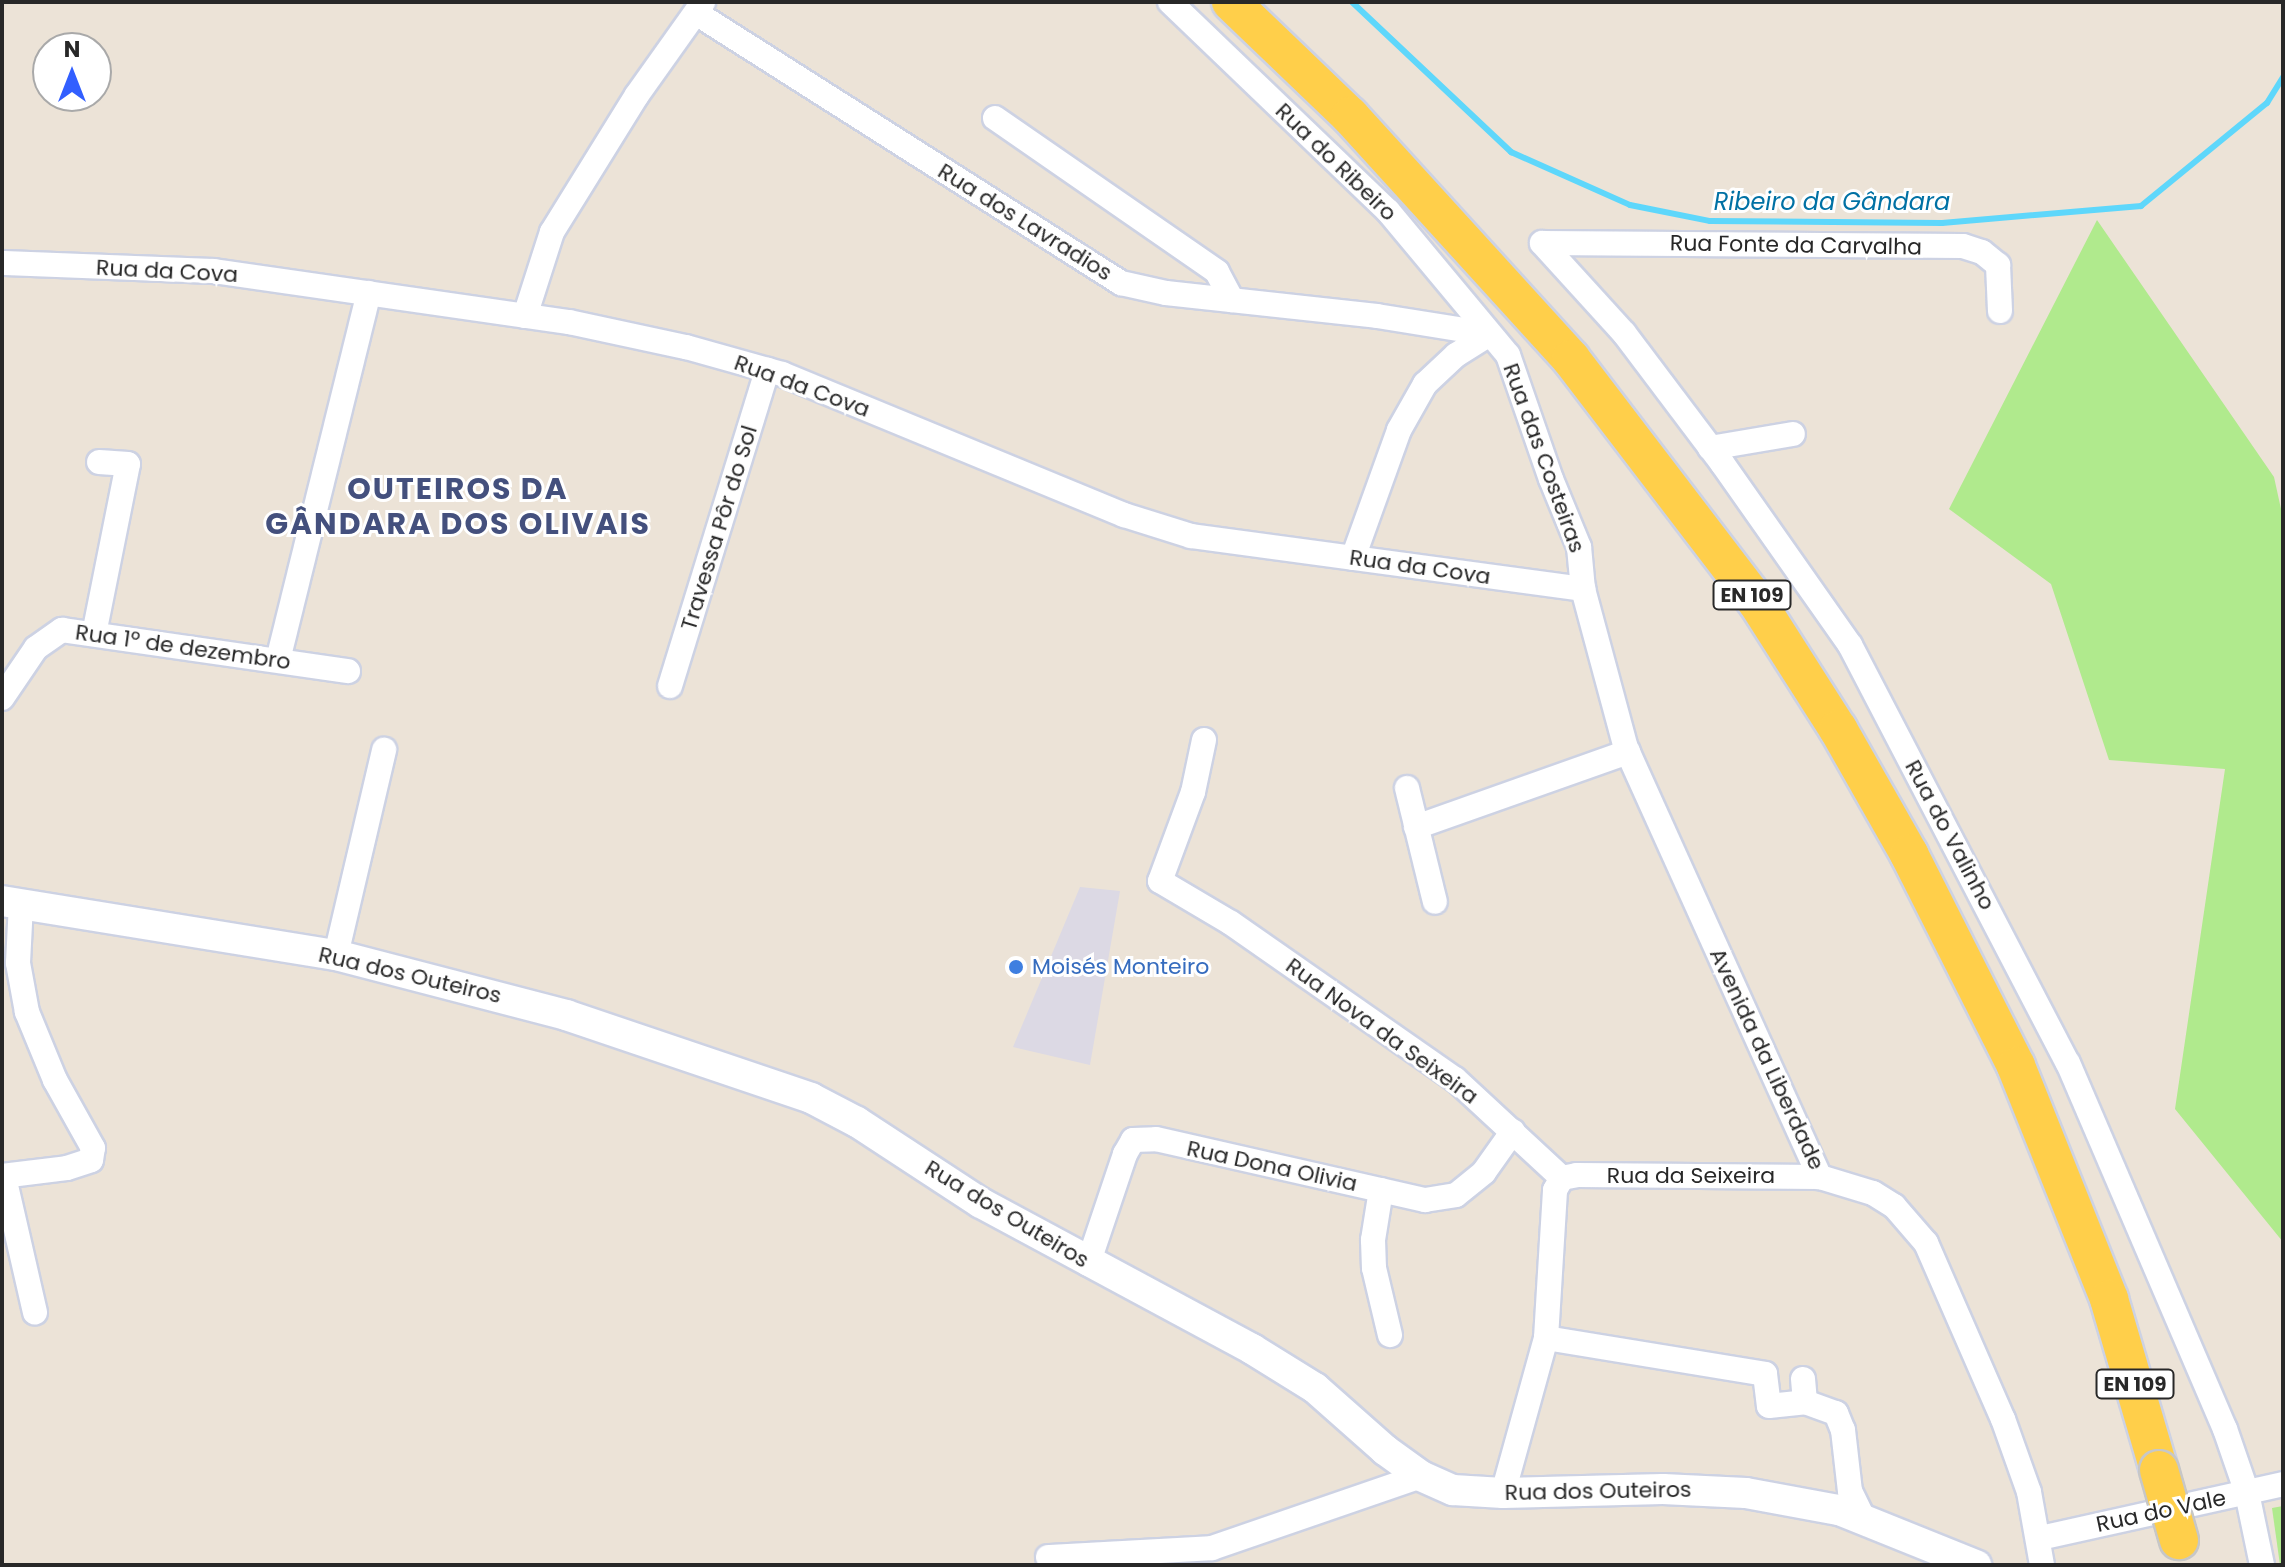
<!DOCTYPE html>
<meta charset="utf-8">
<style>
body{margin:0}
#map{position:relative;width:2285px;height:1567px;overflow:hidden;background:#ece3d7;font-family:Poppins,sans-serif}
div>[style]{position:absolute}
[style*='--x']{left:calc(var(--x)*1px);top:calc(var(--y)*1px);width:calc(var(--w)*1px);rotate:calc(var(--a)*1deg)}
.industrial>*{inset:0;background:#dcd9e4}
.green>*{inset:0;background:#b0ea8d}
.stream>*{height:6px;margin:-3px;padding:0 3px;transform-origin:3px;border-radius:3px;background:#5ed7fb}
.roads{filter:drop-shadow(2px 0 #cdd2e3) drop-shadow(-2px 0 #cdd2e3) drop-shadow(0 2px #cdd2e3) drop-shadow(0 -2px #cdd2e3)}
.minor>*{height:24px;margin:-12px;padding:0 12px;transform-origin:12px;border-radius:12px;background:#fff}
.tertiary>*{height:30px;margin:-15px;padding:0 15px;transform-origin:15px;border-radius:15px;background:#fff}
.primary>*{height:38px;margin:-19px;padding:0 19px;transform-origin:19px;border-radius:19px;background:#ffcf4a}
.bridges{filter:drop-shadow(2px 0 #c7c7c7) drop-shadow(-2px 0 #c7c7c7) drop-shadow(0 2px #c7c7c7) drop-shadow(0 -2px #c7c7c7)}
.primary-bridge>*{height:38px;margin:-19px;padding:0 19px;transform-origin:19px;border-radius:19px;background:#ffcf4a}
.dots>*{width:22px;height:22px;translate:-50% -50%;box-sizing:border-box;border:4px solid #fff;border-radius:50%}
span{translate:-50% -50%;white-space:nowrap;text-align:center;line-height:1.15;-webkit-text-stroke:6px #fff;paint-order:stroke}
.shield-label span{padding:2px 6px;background:#fff;border:2px solid;border-radius:6px;-webkit-text-stroke-width:0}
.shield-label{font-size:20px;color:#282828;font-weight:700}
.street-label{font-size:22px;color:#282828}
.shop-label{font-size:22px;color:#366cbe}
.left{translate:0 -50%;text-align:left}
.water-label{font-size:24px;color:#0071a4;font-style:italic}
.district-label{font-size:30px;color:#44507d;font-weight:700;letter-spacing:2px}
.frame{position:absolute;inset:0;border:4px solid #282828;pointer-events:none}
.north{position:absolute;left:32px;top:32px;width:80px;height:80px;box-sizing:border-box;background:#fff;border:2px solid #a9a9a9;border-radius:50%;rotate:0deg;font-size:22px;font-weight:700;line-height:32px;text-align:center;color:#282828}
.north::after{content:'';display:block;margin:auto;width:28px;height:36px;background:#325fff;clip-path:polygon(50% 0,100% 100%,50% 72%,0 100%)}
</style>
<div id="map">
<div class="industrial">
<i style="clip-path:polygon(1080px 887px,1120px 891px,1090px 1065px,1013px 1047px)"></i>
</div>
<div class="green">
<i style="clip-path:polygon(2097px 220px,2274px 477px,2283px 518px,2283px 1242px,2175px 1109px,2225px 769px,2109px 760px,2051px 584px,1949px 509px)"></i>
<i style="clip-path:polygon(2283px 1506px,2283px 1565px,2280px 1565px,2272px 1508px)"></i>
</div>
<div class="stream">
<i style="--x:1352;--y:2;--w:219;--a:43.3"></i>
<i style="--x:1511;--y:152;--w:130;--a:24"></i>
<i style="--x:1630;--y:205;--w:82;--a:11.3"></i>
<i style="--x:1710;--y:221;--w:232;--a:0.5"></i>
<i style="--x:1942;--y:223;--w:200;--a:-4.9"></i>
<i style="--x:2141;--y:206;--w:163;--a:-39.3"></i>
<i style="--x:2267;--y:103;--w:31;--a:-58"></i>
</div>
<div class="roads">
<div class="minor">
<i style="--x:1170;--y:2;--w:302;--a:43.8"></i>
<i style="--x:1388;--y:211;--w:187;--a:50.2"></i>
<i style="--x:1508;--y:355;--w:131;--a:70.9"></i>
<i style="--x:1551;--y:479;--w:74;--a:67.6"></i>
<i style="--x:1579;--y:547;--w:42;--a:84.6"></i>
<i style="--x:1583;--y:589;--w:165;--a:74.9"></i>
<i style="--x:1626;--y:748;--w:471;--a:65.7"></i>
<i style="--x:696;--y:13;--w:504;--a:32.43"></i>
<i style="--x:1121;--y:283;--w:46;--a:12.5"></i>
<i style="--x:1166;--y:293;--w:212;--a:6.2"></i>
<i style="--x:1377;--y:316;--w:113;--a:9.1"></i>
<i style="--x:995;--y:118;--w:270;--a:34.7"></i>
<i style="--x:1217;--y:272;--w:32;--a:62"></i>
<i style="--x:1542;--y:243;--w:122;--a:47.7"></i>
<i style="--x:1624;--y:333;--w:163;--a:53"></i>
<i style="--x:1722;--y:463;--w:223;--a:54.9"></i>
<i style="--x:1850;--y:645;--w:471;--a:62.5"></i>
<i style="--x:2068;--y:1063;--w:398;--a:66.8"></i>
<i style="--x:2225;--y:1429;--w:68;--a:71"></i>
<i style="--x:2247;--y:1493;--w:74;--a:78.2"></i>
<i style="--x:1542;--y:243;--w:421;--a:0.4"></i>
<i style="--x:1963;--y:246;--w:20;--a:18"></i>
<i style="--x:1982;--y:252;--w:21;--a:39"></i>
<i style="--x:1998;--y:265;--w:46;--a:87.5"></i>
<i style="--x:2;--y:263;--w:212;--a:2.2"></i>
<i style="--x:214;--y:271;--w:359;--a:8.2"></i>
<i style="--x:569;--y:322;--w:120;--a:12.1"></i>
<i style="--x:686;--y:347;--w:100;--a:15.7"></i>
<i style="--x:782;--y:374;--w:370;--a:22.4"></i>
<i style="--x:1124;--y:515;--w:70;--a:17.4"></i>
<i style="--x:1191;--y:536;--w:396;--a:7.7"></i>
<i style="--x:525;--y:316;--w:88;--a:-72.2"></i>
<i style="--x:552;--y:232;--w:161;--a:-58.2"></i>
<i style="--x:637;--y:95;--w:114;--a:-54.6"></i>
<i style="--x:1710;--y:448;--w:84;--a:-9.6"></i>
<i style="--x:1353;--y:558;--w:136;--a:-70.2"></i>
<i style="--x:1399;--y:430;--w:53;--a:-60.5"></i>
<i style="--x:1425;--y:384;--w:42;--a:-43.1"></i>
<i style="--x:1456;--y:355;--w:39;--a:-32"></i>
<i style="--x:94;--y:634;--w:173;--a:-78.7"></i>
<i style="--x:128;--y:464;--w:29;--a:-176"></i>
<i style="--x:278;--y:660;--w:378;--a:-76.1"></i>
<i style="--x:670;--y:686;--w:331;--a:-72.9"></i>
<i style="--x:2;--y:698;--w:60;--a:-55.8"></i>
<i style="--x:36;--y:648;--w:32;--a:-35"></i>
<i style="--x:62;--y:630;--w:289;--a:8.2"></i>
<i style="--x:1204;--y:740;--w:53;--a:101.9"></i>
<i style="--x:1193;--y:792;--w:95;--a:110.3"></i>
<i style="--x:1160;--y:881;--w:82;--a:30.6"></i>
<i style="--x:1231;--y:923;--w:273;--a:34.9"></i>
<i style="--x:1455;--y:1079;--w:146;--a:42.8"></i>
<i style="--x:1407;--y:788;--w:117;--a:76.2"></i>
<i style="--x:1416;--y:827;--w:225;--a:-19.5"></i>
<i style="--x:336;--y:955;--w:211;--a:-76.8"></i>
<i style="--x:2;--y:1176;--w:65;--a:-7"></i>
<i style="--x:67;--y:1168;--w:25;--a:-18"></i>
<i style="--x:91;--y:1160;--w:12;--a:-81"></i>
<i style="--x:93;--y:1148;--w:78;--a:-119.2"></i>
<i style="--x:55;--y:1080;--w:74;--a:-112.4"></i>
<i style="--x:27;--y:1012;--w:50;--a:-100.4"></i>
<i style="--x:18;--y:963;--w:60;--a:-87.1"></i>
<i style="--x:4;--y:1177;--w:139;--a:77.1"></i>
<i style="--x:1562;--y:1178;--w:15;--a:-11"></i>
<i style="--x:1577;--y:1175;--w:243;--a:0.5"></i>
<i style="--x:1820;--y:1177;--w:55;--a:16.8"></i>
<i style="--x:1873;--y:1193;--w:25;--a:32"></i>
<i style="--x:1894;--y:1206;--w:49;--a:49.1"></i>
<i style="--x:1926;--y:1243;--w:192;--a:66.4"></i>
<i style="--x:2003;--y:1419;--w:77;--a:70.4"></i>
<i style="--x:2029;--y:1492;--w:74;--a:79.9"></i>
<i style="--x:1381;--y:1190;--w:51;--a:99.1"></i>
<i style="--x:1373;--y:1240;--w:28;--a:88"></i>
<i style="--x:1374;--y:1268;--w:69;--a:76.6"></i>
<i style="--x:1088;--y:1264;--w:116;--a:-71.4"></i>
<i style="--x:1125;--y:1154;--w:16;--a:-60"></i>
<i style="--x:1133;--y:1140;--w:23;--a:-2"></i>
<i style="--x:1156;--y:1139;--w:276;--a:12.8"></i>
<i style="--x:1425;--y:1200;--w:31;--a:-9"></i>
<i style="--x:1456;--y:1195;--w:36;--a:-39"></i>
<i style="--x:1484;--y:1172;--w:50;--a:-54.7"></i>
<i style="--x:1546;--y:1338;--w:222;--a:9.3"></i>
<i style="--x:1765;--y:1374;--w:32;--a:83"></i>
<i style="--x:1769;--y:1406;--w:36;--a:-6"></i>
<i style="--x:1803;--y:1379;--w:23;--a:85"></i>
<i style="--x:1805;--y:1402;--w:33;--a:20"></i>
<i style="--x:1836;--y:1413;--w:18;--a:68"></i>
<i style="--x:1843;--y:1430;--w:61;--a:83.5"></i>
<i style="--x:1850;--y:1491;--w:30;--a:64"></i>
<i style="--x:1503;--y:1493;--w:161;--a:-74.5"></i>
<i style="--x:1546;--y:1338;--w:148;--a:-86.5"></i>
<i style="--x:1555;--y:1190;--w:14;--a:-60"></i>
<i style="--x:2040;--y:1538;--w:249;--a:-12.5"></i>
<i style="--x:1048;--y:1557;--w:164;--a:-3.1"></i>
<i style="--x:1212;--y:1548;--w:221;--a:-19"></i>
</div>
<div class="tertiary">
<i style="--x:2;--y:901;--w:338;--a:9.2"></i>
<i style="--x:336;--y:955;--w:238;--a:14.6"></i>
<i style="--x:566;--y:1015;--w:259;--a:18.7"></i>
<i style="--x:811;--y:1098;--w:52;--a:27.6"></i>
<i style="--x:857;--y:1122;--w:148;--a:33.2"></i>
<i style="--x:981;--y:1203;--w:308;--a:28.3"></i>
<i style="--x:1252;--y:1349;--w:74;--a:31.8"></i>
<i style="--x:1315;--y:1388;--w:94;--a:41.5"></i>
<i style="--x:1385;--y:1450;--w:44;--a:35.8"></i>
<i style="--x:1421;--y:1476;--w:35;--a:24"></i>
<i style="--x:1453;--y:1490;--w:50;--a:3.4"></i>
<i style="--x:1503;--y:1493;--w:160;--a:-1.4"></i>
<i style="--x:1663;--y:1489;--w:83;--a:2.8"></i>
<i style="--x:1746;--y:1493;--w:95;--a:10.4"></i>
<i style="--x:1839;--y:1510;--w:148;--a:21.9"></i>
</div>
<div class="primary">
<i style="--x:1231;--y:2;--w:165;--a:43.8"></i>
<i style="--x:1350;--y:116;--w:328;--a:47.7"></i>
<i style="--x:1571;--y:359;--w:306;--a:52.6"></i>
<i style="--x:1757;--y:602;--w:151;--a:57.5"></i>
<i style="--x:1838;--y:729;--w:144;--a:60.4"></i>
<i style="--x:1909;--y:854;--w:237;--a:63.2"></i>
<i style="--x:2016;--y:1066;--w:251;--a:68.2"></i>
<i style="--x:2109;--y:1299;--w:178;--a:73.7"></i>
</div>
</div>
<div class="bridges">
<div class="primary-bridge">
<i style="--x:2159;--y:1470;--w:73;--a:74.1"></i>
</div>
</div>
<div class="dots">
<i style="left:1016px;top:967px;background:#3f7fe0"></i>
</div>
<div class="shield-label">
<span style="left:1752px;top:595px">EN 109</span>
<span style="left:2135px;top:1384px">EN 109</span>
</div>
<div class="street-label">
<span style="left:1336px;top:162px;rotate:44deg">Rua do Ribeiro</span>
<span style="left:1025px;top:222px;rotate:32deg">Rua dos Lavradios</span>
<span style="left:1796px;top:245px;rotate:1deg">Rua Fonte da Carvalha</span>
<span style="left:167px;top:271px;rotate:3deg">Rua da Cova</span>
<span style="left:802px;top:386px;rotate:20deg">Rua da Cova</span>
<span style="left:1544px;top:458px;rotate:70deg">Rua das Costeiras</span>
<span style="left:719px;top:528px;rotate:-73deg">Travessa Pôr do Sol</span>
<span style="left:1420px;top:567px;rotate:8deg">Rua da Cova</span>
<span style="left:183px;top:647px;rotate:8deg">Rua 1º de dezembro</span>
<span style="left:1950px;top:835px;rotate:62deg">Rua do Valinho</span>
<span style="left:410px;top:975px;rotate:13deg">Rua dos Outeiros</span>
<span style="left:1382px;top:1031px;rotate:36deg">Rua Nova da Seixeira</span>
<span style="left:1767px;top:1059px;rotate:65deg">Avenida da Liberdade</span>
<span style="left:1272px;top:1166px;rotate:12deg">Rua Dona Olivia</span>
<span style="left:1691px;top:1176px">Rua da Seixeira</span>
<span style="left:1007px;top:1214px;rotate:31deg">Rua dos Outeiros</span>
<span style="left:1598px;top:1491px;rotate:-1deg">Rua dos Outeiros</span>
<span style="left:2161px;top:1511px;rotate:-12deg">Rua do Vale</span>
</div>
<div class="shop-label">
<span class="left" style="left:1032px;top:967px">Moisés Monteiro</span>
</div>
<div class="water-label">
<span style="left:1832px;top:202px">Ribeiro da Gândara</span>
</div>
<div class="district-label">
<span style="left:458px;top:506px">OUTEIROS DA<br>GÂNDARA DOS OLIVAIS</span>
</div>
<div class="frame"></div>
<div class="north">N</div>
</div>
